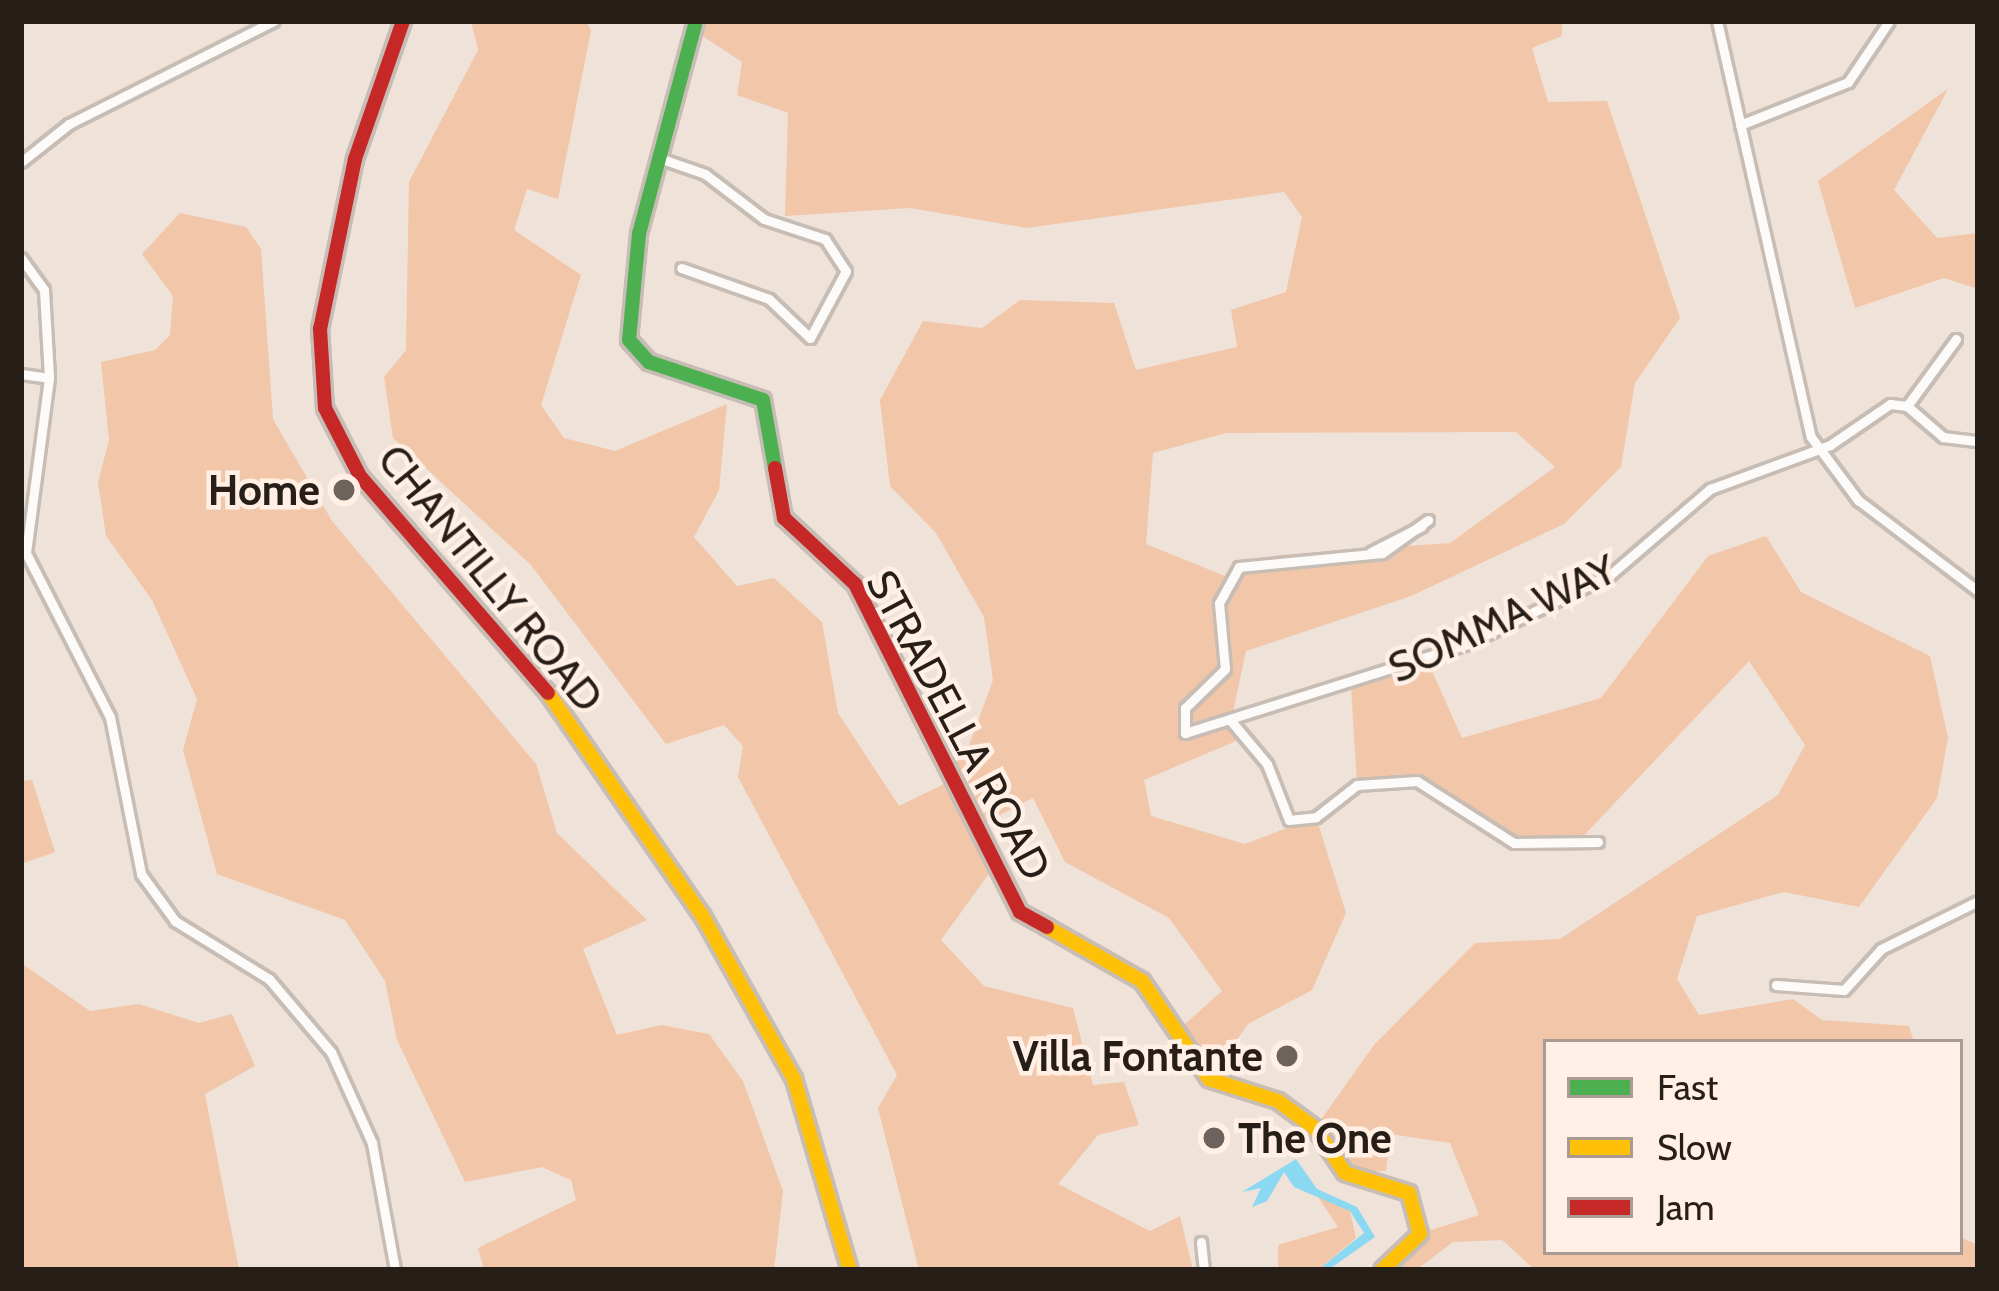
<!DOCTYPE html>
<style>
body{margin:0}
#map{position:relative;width:1999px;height:1291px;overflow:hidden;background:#efe2d9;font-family:Cabin,sans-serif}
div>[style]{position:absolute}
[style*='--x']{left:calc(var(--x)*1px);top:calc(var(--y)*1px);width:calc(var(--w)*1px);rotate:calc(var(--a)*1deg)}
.green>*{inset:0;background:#f2c6a8}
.water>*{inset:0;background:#8ad8f2}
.roads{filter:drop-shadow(3px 0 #c7bdb5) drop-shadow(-3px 0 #c7bdb5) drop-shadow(0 3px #c7bdb5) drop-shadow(0 -3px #c7bdb5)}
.street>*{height:9px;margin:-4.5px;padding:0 4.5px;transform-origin:4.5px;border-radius:4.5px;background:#fdfbf9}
.fast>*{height:14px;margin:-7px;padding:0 7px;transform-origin:7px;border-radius:7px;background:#4caf50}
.slow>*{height:14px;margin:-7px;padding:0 7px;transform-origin:7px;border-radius:7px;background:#ffc107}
.jam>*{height:14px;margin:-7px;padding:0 7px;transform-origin:7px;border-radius:7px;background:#c62828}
.dots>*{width:33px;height:33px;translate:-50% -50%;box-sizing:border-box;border:6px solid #ffefe5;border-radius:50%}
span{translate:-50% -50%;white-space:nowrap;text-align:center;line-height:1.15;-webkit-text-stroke:9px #ffefe5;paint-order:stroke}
.poi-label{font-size:42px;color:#271e18;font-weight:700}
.right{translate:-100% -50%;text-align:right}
.left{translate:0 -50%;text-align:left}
.street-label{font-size:42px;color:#271e18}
.frame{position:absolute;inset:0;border:24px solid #271e18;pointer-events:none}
.legend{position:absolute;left:1543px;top:1039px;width:420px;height:216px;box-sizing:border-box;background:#ffefe5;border:3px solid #a99b93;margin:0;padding:15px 21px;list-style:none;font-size:36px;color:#271e18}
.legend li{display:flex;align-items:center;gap:24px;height:60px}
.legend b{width:60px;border:3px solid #a99b93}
</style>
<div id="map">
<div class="green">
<i style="clip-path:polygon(evenodd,471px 21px,586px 21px,591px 30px,558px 199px,527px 189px,514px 230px,581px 275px,541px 405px,564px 438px,615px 451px,727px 404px,719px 490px,694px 537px,737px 586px,774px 578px,822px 622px,838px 713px,899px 806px,950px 781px,940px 763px,967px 751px,993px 680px,984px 617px,936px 533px,890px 486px,880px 400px,923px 321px,982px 328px,1020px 300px,1114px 303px,1136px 370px,1237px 347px,1231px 310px,1286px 292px,1302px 217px,1284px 192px,1027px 228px,910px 208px,785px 216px,788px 113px,737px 95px,742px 62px,695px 31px,696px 21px,1562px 21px,1562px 36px,1532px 48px,1548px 102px,1607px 101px,1680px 318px,1635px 383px,1621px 467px,1564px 524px,1411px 596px,1246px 651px,1231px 721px,1248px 736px,1144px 780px,1151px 816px,1245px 844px,1316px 817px,1346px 913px,1312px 990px,1248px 1024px,1209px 1079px,1176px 1032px,1222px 991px,1169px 918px,1065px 862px,1033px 798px,977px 827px,996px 864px,941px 940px,984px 986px,1073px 1008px,1093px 1085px,1124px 1082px,1139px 1125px,1098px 1135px,1058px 1184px,1150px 1231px,1180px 1216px,1193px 1270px,919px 1270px,878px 1108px,897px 1075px,738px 777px,743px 746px,724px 725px,666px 744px,531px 565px,393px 438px,384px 377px,406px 350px,409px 182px,478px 50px,471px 21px,1516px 432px,1555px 467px,1450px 543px,1279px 555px,1230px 578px,1146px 544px,1153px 453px,1226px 433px,1516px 432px)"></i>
<i style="clip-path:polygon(1948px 89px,1894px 190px,1937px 238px,1978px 233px,1978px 289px,1944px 278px,1855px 308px,1818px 181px)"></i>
<i style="clip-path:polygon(180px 213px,246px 227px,261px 249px,273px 419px,332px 521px,536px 764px,557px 833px,647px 920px,583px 949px,617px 1035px,661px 1025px,709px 1034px,743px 1081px,783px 1191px,774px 1270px,484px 1270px,478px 1248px,576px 1200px,571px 1180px,542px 1167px,465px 1182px,397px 1040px,385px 981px,345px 920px,217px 874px,183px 750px,197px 699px,152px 600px,106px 536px,98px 482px,109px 440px,101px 362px,155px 350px,170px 335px,173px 296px,142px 254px)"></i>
<i style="clip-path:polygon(1766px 536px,1801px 592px,1930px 656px,1948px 738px,1937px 798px,1859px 907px,1784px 892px,1697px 916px,1677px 979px,1699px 1015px,1793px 999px,1822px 1020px,1909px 1026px,1914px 1042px,1546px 1042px,1546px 1252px,1960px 1252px,1960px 1237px,1978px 1245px,1978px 1270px,1535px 1270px,1502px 1240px,1453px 1242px,1416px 1270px,1397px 1270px,1428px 1231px,1479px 1215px,1450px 1143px,1390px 1134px,1386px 1171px,1345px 1173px,1315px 1128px,1374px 1045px,1475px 943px,1560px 939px,1778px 795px,1805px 745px,1749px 661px,1574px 846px,1514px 843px,1417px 782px,1357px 785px,1351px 686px,1427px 660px,1462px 738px,1601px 698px,1708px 556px)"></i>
<i style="clip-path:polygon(32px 780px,55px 852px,21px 864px,21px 781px)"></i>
<i style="clip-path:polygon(21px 963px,90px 1011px,139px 1004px,199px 1023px,232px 1014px,255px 1066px,205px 1094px,239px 1270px,21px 1270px)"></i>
<i style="clip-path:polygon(1314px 1191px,1350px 1211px,1356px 1238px,1318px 1270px,1278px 1270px,1278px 1245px,1338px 1227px)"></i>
</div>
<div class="water">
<i style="clip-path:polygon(1296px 1159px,1317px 1189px,1357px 1207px,1375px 1237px,1328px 1270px,1318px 1270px,1364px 1233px,1350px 1211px,1294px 1187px,1284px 1172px,1267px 1201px,1252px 1207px,1261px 1188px,1242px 1192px)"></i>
</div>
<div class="roads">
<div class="street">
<i style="--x:1717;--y:21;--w:426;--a:77.3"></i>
<i style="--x:1811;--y:437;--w:79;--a:53.3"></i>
<i style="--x:1858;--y:500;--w:151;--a:37.2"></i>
<i style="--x:1740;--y:125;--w:116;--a:-21.7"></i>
<i style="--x:1848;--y:82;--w:73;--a:-56.1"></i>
<i style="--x:659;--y:158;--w:49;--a:19.2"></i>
<i style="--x:705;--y:174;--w:74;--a:37.3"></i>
<i style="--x:764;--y:219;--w:64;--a:18.2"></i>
<i style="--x:825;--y:239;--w:38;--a:57"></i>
<i style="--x:846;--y:271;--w:76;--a:118.2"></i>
<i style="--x:810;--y:338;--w:57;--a:-136.4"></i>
<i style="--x:769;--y:299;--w:93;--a:-160.6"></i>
<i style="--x:21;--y:162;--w:61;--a:-38.4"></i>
<i style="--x:69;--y:124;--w:229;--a:-26.7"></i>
<i style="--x:21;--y:258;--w:39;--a:54"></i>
<i style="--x:44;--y:290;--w:88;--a:86.7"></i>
<i style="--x:49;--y:378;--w:177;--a:97.5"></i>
<i style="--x:26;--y:553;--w:184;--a:62.9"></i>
<i style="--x:110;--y:717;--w:160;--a:78.8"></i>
<i style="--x:141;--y:874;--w:58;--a:54.1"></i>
<i style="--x:175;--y:921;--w:110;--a:31.7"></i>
<i style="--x:269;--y:979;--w:96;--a:49.7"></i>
<i style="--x:331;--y:1052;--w:100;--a:65.7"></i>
<i style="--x:372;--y:1143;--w:129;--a:79.7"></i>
<i style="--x:21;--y:374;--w:28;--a:8"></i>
<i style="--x:1907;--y:406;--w:83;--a:-53.8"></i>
<i style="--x:1907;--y:406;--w:48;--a:40.7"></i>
<i style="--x:1943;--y:437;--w:35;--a:7"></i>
<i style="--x:1428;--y:520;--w:57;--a:144.3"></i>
<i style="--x:1382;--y:553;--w:144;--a:174.4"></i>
<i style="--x:1239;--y:567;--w:41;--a:119.1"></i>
<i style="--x:1219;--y:603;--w:66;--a:84.8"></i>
<i style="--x:1225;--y:669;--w:56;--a:135.7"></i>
<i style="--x:1185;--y:708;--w:25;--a:90"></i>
<i style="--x:1185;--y:733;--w:296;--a:-17.5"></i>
<i style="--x:1467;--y:644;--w:159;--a:-25.8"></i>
<i style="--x:1610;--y:575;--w:132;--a:-40.7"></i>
<i style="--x:1710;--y:489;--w:128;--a:-20.1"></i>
<i style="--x:1830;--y:445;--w:73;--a:-34.3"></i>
<i style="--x:1890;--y:404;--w:17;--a:7"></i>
<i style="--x:1371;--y:552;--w:57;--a:-27"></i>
<i style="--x:1231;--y:721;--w:56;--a:50.1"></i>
<i style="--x:1267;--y:764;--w:60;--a:68.6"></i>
<i style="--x:1289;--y:820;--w:27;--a:-6"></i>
<i style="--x:1316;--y:817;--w:52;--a:-38"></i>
<i style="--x:1357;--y:785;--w:60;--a:-3.8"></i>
<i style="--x:1417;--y:781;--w:115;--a:32.6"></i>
<i style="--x:1514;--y:843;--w:84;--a:-0.7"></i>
<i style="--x:1776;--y:985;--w:68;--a:4.2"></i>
<i style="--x:1844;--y:990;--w:55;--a:-47.9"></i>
<i style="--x:1881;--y:949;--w:108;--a:-26.3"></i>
<i style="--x:1201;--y:1242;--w:28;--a:84"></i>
</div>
<div class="fast">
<i style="--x:696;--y:21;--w:220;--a:105"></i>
<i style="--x:639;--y:234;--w:106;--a:95.4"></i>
<i style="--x:629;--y:340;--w:30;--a:48"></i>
<i style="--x:649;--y:362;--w:120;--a:18.4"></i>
<i style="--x:763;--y:400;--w:69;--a:80"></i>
</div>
<div class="slow">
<i style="--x:548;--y:693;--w:270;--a:55.3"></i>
<i style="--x:702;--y:915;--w:188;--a:60.7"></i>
<i style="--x:794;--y:1079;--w:199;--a:73.7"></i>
<i style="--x:1047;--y:927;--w:109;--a:29.6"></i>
<i style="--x:1142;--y:981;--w:119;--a:55.6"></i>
<i style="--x:1209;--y:1079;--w:72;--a:17.7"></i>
<i style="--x:1278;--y:1101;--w:46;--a:36.1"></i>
<i style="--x:1315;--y:1128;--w:54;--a:56.3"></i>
<i style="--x:1345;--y:1173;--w:67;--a:17.4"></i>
<i style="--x:1409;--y:1193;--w:42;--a:75"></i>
<i style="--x:1420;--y:1234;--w:52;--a:136.5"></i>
</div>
<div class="jam">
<i style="--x:403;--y:21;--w:146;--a:109.2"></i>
<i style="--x:355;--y:159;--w:174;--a:101.6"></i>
<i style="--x:320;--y:329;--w:79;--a:86.4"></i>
<i style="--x:325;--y:408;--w:76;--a:62.8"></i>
<i style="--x:360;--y:476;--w:287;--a:49.1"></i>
<i style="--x:775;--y:468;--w:51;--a:79.8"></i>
<i style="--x:784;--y:518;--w:97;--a:42.9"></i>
<i style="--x:855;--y:584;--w:367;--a:63.3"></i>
<i style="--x:1020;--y:912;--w:31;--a:29"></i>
</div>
</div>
<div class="dots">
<i style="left:344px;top:490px;background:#6d635c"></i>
<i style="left:1287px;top:1056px;background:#6d635c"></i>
<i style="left:1214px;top:1138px;background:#6d635c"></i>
</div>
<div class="poi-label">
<span class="right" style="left:320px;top:490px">Home</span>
<span class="right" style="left:1263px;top:1056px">Villa Fontante</span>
<span class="left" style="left:1238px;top:1138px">The One</span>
</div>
<div class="street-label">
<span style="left:491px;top:578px;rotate:51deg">CHANTILLY ROAD</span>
<span style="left:1502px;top:618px;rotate:-25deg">SOMMA WAY</span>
<span style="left:959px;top:725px;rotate:62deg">STRADELLA ROAD</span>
</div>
<div class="frame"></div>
<ul class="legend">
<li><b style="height:15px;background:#4caf50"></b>Fast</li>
<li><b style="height:15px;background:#ffc107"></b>Slow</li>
<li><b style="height:15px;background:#c62828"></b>Jam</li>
</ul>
</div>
